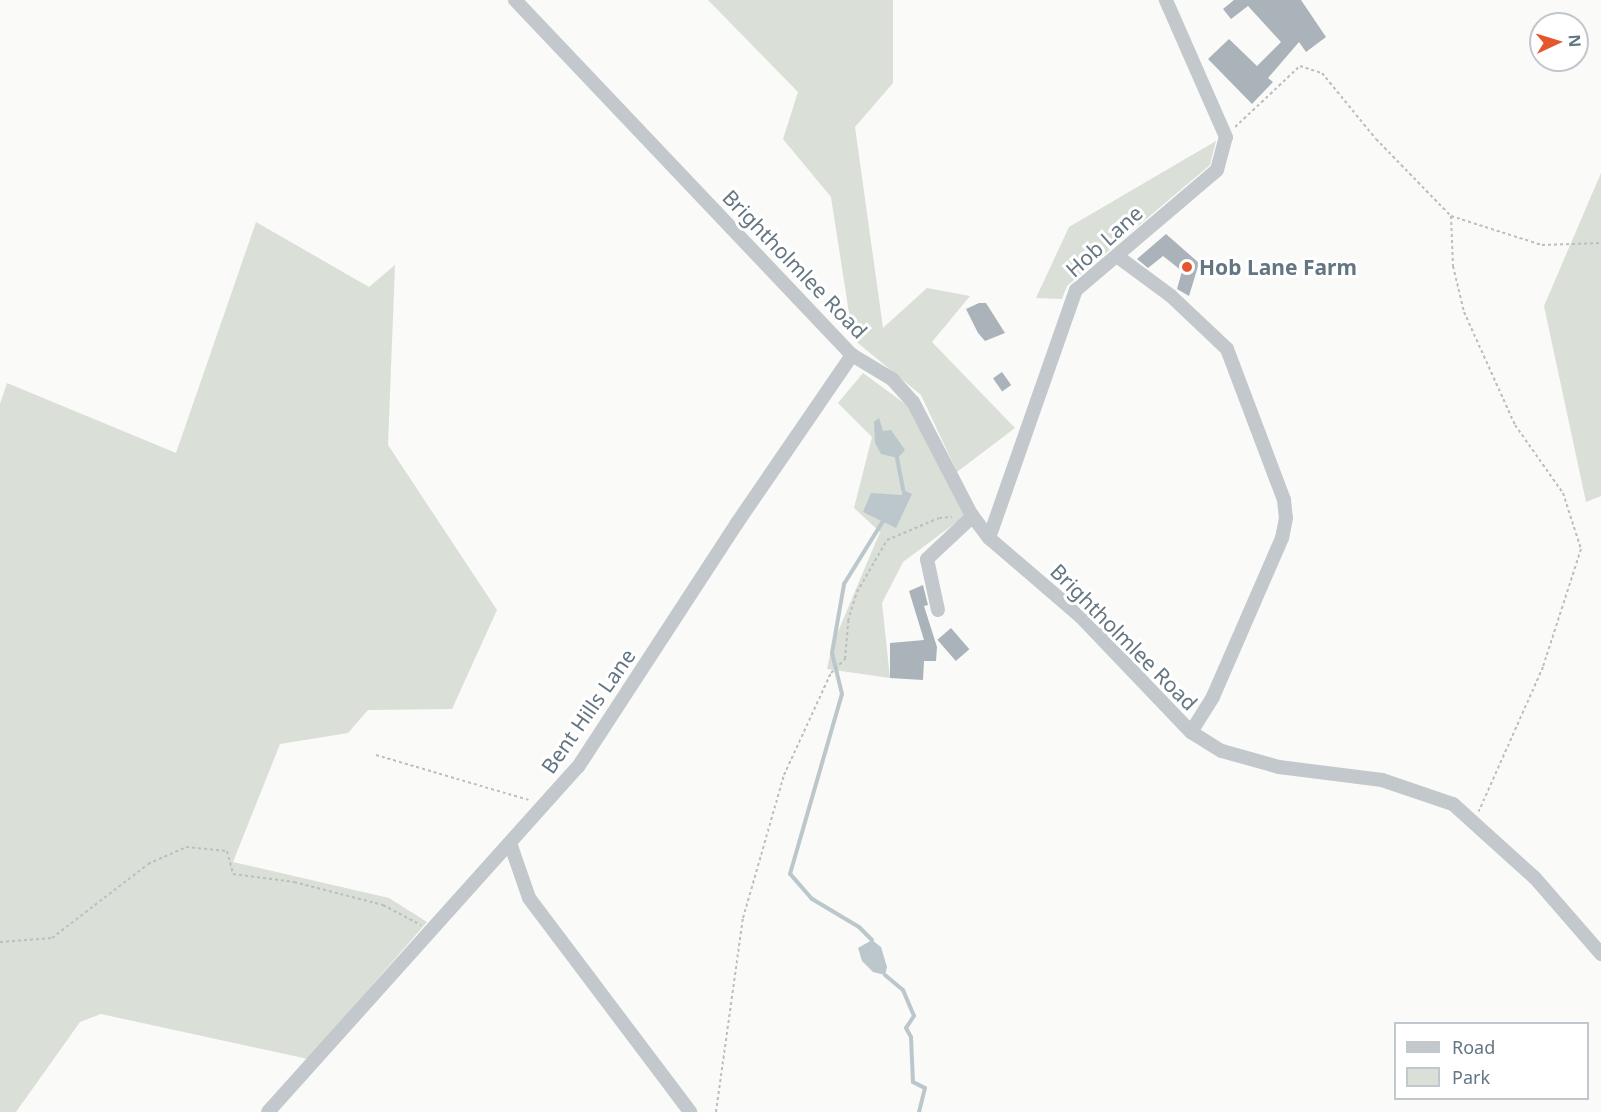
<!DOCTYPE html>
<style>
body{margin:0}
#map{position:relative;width:1601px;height:1112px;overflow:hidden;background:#fafaf8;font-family:"Noto Sans",sans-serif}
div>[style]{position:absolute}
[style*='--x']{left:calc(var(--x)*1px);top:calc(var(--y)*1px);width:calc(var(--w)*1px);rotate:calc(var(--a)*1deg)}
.green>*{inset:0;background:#dadfd7}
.water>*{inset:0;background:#bbc7cb}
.stream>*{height:4px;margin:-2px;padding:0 2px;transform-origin:2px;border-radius:2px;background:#bbc7cb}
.building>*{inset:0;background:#aab3b9;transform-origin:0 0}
.path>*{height:2px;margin-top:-1px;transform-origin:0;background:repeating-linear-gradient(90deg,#bbbfc2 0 3px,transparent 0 6px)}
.minor>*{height:14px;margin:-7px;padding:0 7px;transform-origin:7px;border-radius:7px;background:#c3c8cc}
.dots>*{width:16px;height:16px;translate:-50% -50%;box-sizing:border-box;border:3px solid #fff;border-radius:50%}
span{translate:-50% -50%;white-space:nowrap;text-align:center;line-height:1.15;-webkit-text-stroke:6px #fff;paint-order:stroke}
.street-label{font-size:21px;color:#657683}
.poi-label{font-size:21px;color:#657683;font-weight:700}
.left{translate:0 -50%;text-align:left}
.legend{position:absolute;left:1394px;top:1022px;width:195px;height:78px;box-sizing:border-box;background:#fff;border:2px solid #c1c8cd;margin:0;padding:8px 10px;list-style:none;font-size:18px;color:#657683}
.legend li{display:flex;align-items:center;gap:12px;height:30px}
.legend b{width:30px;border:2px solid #c1c8cd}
.north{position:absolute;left:1529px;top:12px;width:60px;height:60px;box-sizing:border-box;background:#fff;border:2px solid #c1c8cd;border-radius:50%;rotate:86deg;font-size:16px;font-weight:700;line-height:24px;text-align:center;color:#657683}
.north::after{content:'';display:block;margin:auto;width:21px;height:27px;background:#e4572e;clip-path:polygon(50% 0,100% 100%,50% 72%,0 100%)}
</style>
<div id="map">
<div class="green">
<i style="clip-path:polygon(708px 0,893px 0,893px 83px,855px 127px,883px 328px,927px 288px,970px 296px,932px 342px,1015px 428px,957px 472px,921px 395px,853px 339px,831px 197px,783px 139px,798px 92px)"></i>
<i style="clip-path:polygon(1216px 141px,1210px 165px,1067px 286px,1062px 299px,1036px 298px,1069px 227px)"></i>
<i style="clip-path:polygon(1601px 173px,1601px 496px,1586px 502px,1544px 306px)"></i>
<i style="clip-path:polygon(256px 222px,369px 287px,395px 265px,388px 445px,497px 610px,452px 709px,368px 710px,348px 733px,280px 744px,233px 862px,389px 898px,427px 922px,308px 1059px,101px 1014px,80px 1022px,16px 1112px,0 1112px,0 404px,7px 383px,176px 453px)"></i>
<i style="clip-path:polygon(863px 373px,908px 406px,966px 515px,903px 562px,882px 603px,890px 678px,827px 669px,832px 646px,880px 532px,854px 508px,872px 437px,838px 403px)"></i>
</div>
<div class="water">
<i style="clip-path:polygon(879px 418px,883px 431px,891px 430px,905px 450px,898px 458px,881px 454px,875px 443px,874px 422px)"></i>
<i style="clip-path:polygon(903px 490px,912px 494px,896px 528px,863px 512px,871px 493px,902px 495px)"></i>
<i style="clip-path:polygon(872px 940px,881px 947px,887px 967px,885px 975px,873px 972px,862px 961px,858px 948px)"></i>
</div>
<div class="stream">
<i style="--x:897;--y:458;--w:33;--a:79"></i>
<i style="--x:872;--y:940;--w:18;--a:-135"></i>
<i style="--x:859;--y:927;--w:55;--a:-149.2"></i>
<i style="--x:812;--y:899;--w:33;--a:-131"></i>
<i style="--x:790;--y:874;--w:187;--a:-73.9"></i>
<i style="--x:842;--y:694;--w:42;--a:-103.7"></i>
<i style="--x:832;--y:653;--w:70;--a:-80.1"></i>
<i style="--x:844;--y:584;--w:74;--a:-58.2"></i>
<i style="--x:885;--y:975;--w:23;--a:40"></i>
<i style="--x:903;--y:990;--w:28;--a:67"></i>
<i style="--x:914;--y:1016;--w:14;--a:124"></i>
<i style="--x:906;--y:1028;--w:10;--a:61"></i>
<i style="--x:911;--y:1037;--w:45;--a:87.5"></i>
<i style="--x:913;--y:1082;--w:13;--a:27"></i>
<i style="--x:925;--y:1088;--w:25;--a:104"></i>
</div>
<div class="building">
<i style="clip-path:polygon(1234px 0,1301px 0,1326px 37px,1306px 52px,1299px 42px,1268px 78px,1273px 82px,1252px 104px,1208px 59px,1229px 39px,1257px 66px,1281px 42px,1248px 6px,1231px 19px,1223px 9px)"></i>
<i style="clip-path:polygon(1166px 234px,1199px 263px,1189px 296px,1177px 289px,1182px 271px,1163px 256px,1148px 268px,1137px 259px)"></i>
<i style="clip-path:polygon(979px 303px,986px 303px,1005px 333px,985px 341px,978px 333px,966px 309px)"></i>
<i style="left:1002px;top:372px;width:16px;height:11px;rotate:55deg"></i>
<i style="clip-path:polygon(923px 585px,928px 605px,924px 606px,937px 647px,936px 661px,924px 661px,923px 680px,890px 678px,890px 643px,924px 640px,909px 591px)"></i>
<i style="left:951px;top:628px;width:28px;height:18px;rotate:49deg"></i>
</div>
<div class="path">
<i style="--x:1235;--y:127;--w:89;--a:-43.2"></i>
<i style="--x:1300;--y:66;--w:23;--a:18"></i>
<i style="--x:1322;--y:73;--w:85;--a:50.7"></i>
<i style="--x:1376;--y:139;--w:107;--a:45.8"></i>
<i style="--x:1451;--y:216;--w:96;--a:17.7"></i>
<i style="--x:1542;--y:245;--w:59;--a:-1.9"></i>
<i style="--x:1451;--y:216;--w:50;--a:87.7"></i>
<i style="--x:1453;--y:266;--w:47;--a:76.6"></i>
<i style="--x:1464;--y:312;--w:124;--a:65.7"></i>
<i style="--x:1515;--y:425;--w:83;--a:54.8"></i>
<i style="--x:1563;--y:493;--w:59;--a:72.2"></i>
<i style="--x:1581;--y:549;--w:124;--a:107.9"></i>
<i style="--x:1543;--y:667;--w:158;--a:114"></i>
<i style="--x:376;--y:755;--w:159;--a:16.4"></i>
<i style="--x:0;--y:942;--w:52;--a:-4.4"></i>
<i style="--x:52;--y:938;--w:121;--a:-37.6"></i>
<i style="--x:148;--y:864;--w:42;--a:-24.1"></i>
<i style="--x:186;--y:847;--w:41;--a:5.6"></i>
<i style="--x:227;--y:851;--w:24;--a:75"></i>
<i style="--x:233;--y:874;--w:62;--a:7.5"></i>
<i style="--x:294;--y:882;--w:92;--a:14.5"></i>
<i style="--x:383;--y:905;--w:43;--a:27.8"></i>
<i style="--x:716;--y:1112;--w:196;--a:-82.1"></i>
<i style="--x:743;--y:918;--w:149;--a:-74"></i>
<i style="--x:784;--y:775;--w:112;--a:-65.3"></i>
<i style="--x:831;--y:673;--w:20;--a:-45"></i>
<i style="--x:845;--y:659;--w:38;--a:-85"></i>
<i style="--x:848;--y:621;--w:30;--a:-73"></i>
<i style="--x:857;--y:592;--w:60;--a:-60"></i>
<i style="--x:887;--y:540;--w:56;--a:-22.9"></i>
<i style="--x:939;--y:518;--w:13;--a:-4"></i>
</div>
<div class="minor">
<i style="--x:515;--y:0;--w:489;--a:46.5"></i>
<i style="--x:852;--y:355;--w:47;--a:31"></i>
<i style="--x:892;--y:379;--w:31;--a:48"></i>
<i style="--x:913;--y:402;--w:126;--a:62.6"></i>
<i style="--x:971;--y:514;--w:30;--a:53"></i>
<i style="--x:989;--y:538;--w:120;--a:40.6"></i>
<i style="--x:1080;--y:616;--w:161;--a:46.3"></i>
<i style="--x:1191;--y:732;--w:36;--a:32"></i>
<i style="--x:1222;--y:751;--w:59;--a:15.7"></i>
<i style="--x:1279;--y:767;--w:104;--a:7.2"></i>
<i style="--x:1382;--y:780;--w:75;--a:18.7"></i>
<i style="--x:1453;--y:804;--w:110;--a:42.1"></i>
<i style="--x:1535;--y:878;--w:101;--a:49"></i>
<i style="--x:1117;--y:256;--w:67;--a:36.5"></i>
<i style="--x:1171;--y:296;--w:77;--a:43.4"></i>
<i style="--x:1227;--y:349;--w:161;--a:69.3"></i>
<i style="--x:1284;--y:500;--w:18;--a:84"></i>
<i style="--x:1286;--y:518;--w:20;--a:101"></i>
<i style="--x:1282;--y:538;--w:173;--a:113.5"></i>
<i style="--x:1213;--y:697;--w:41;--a:122.2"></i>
<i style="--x:989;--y:538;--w:263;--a:-70.7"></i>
<i style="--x:1076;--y:290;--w:185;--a:-40.4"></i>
<i style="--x:1217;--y:170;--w:34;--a:-75"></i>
<i style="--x:1226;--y:137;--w:150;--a:-113.7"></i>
<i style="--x:938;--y:610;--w:52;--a:-102.2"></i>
<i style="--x:927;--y:559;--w:63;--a:-43.1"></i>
<i style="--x:510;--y:843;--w:58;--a:70.9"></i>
<i style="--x:529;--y:898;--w:268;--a:53"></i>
<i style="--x:268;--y:1112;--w:464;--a:-48.1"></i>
<i style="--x:578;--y:767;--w:291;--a:-56.9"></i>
<i style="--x:737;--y:523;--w:204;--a:-55.6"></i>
</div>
<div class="dots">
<i style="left:1187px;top:267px;background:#e4572e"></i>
</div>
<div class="street-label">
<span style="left:1104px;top:241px;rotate:-42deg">Hob Lane</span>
<span style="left:795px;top:264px;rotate:46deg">Brightholmlee Road</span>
<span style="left:1124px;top:637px;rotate:45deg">Brightholmlee Road</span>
<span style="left:588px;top:711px;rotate:-55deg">Bent Hills Lane</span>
</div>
<div class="poi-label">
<span class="left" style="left:1199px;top:267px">Hob Lane Farm</span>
</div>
<ul class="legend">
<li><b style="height:8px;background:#c3c8cc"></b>Road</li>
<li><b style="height:16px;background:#dadfd7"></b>Park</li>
</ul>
<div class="north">N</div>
</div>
